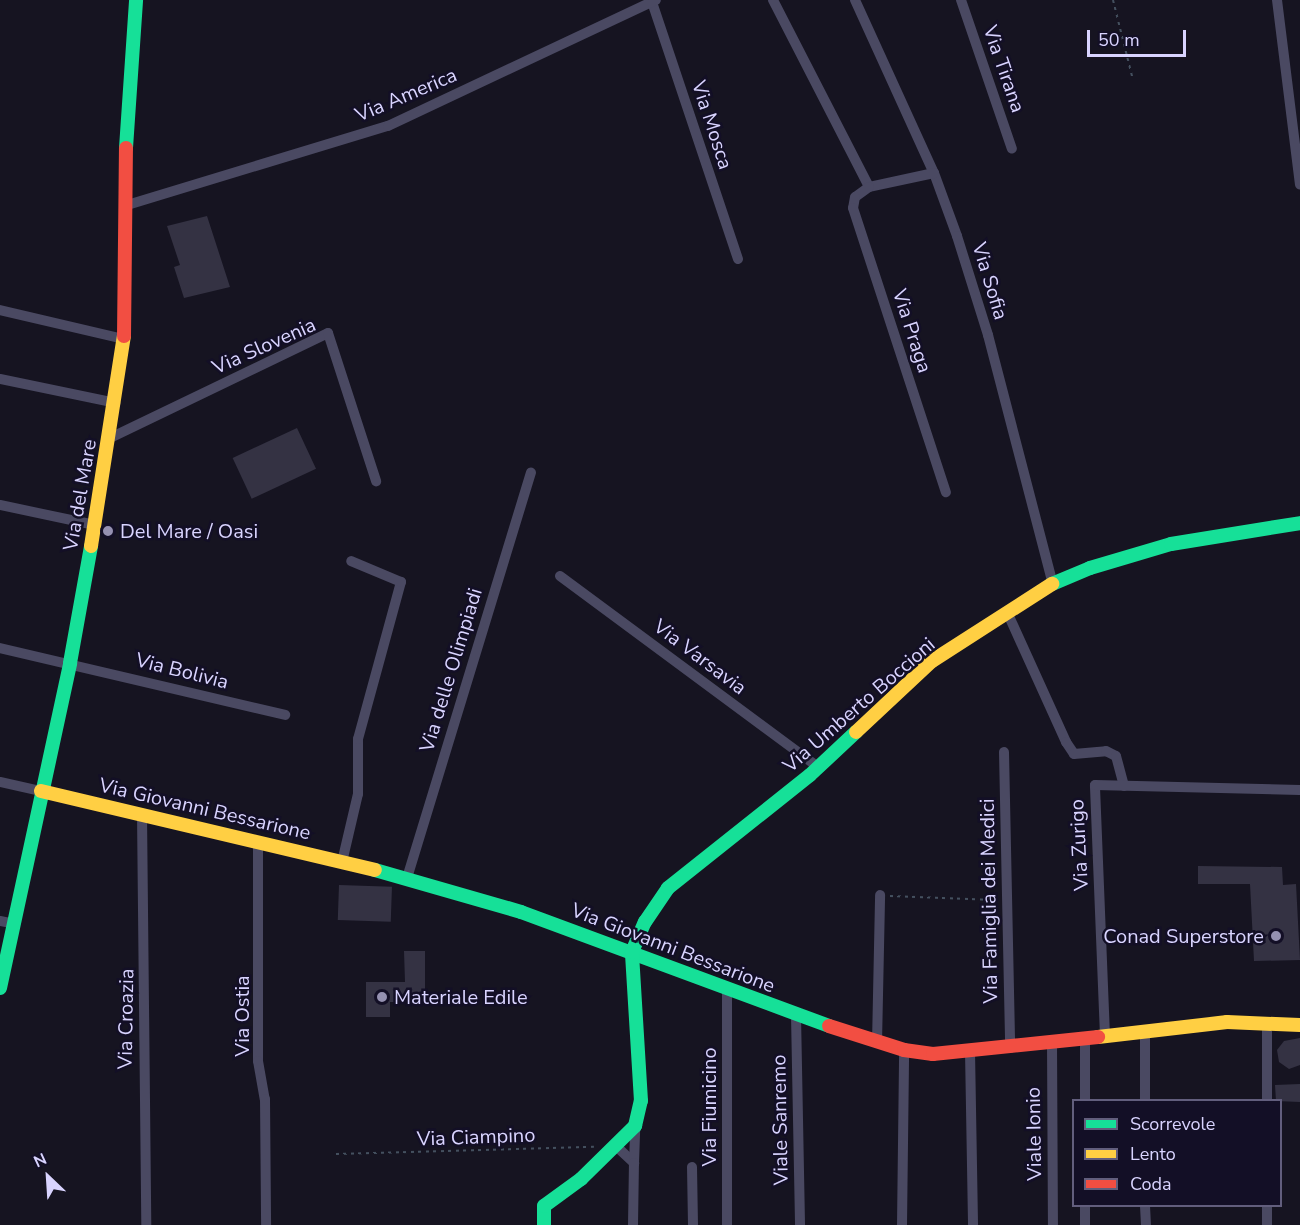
<!DOCTYPE html>
<style>
body{margin:0}
#map{position:relative;width:1300px;height:1225px;overflow:hidden;background:#161421;font-family:"Nunito Sans",sans-serif}
div>[style]{position:absolute}
[style*='--x']{left:calc(var(--x)*1px);top:calc(var(--y)*1px);width:calc(var(--w)*1px);rotate:calc(var(--a)*1deg)}
.building>*{inset:0;background:#343243;transform-origin:0 0}
.path>*{height:2px;margin-top:-1px;transform-origin:0;background:repeating-linear-gradient(90deg,#44505f 0 3px,transparent 0 7.5px)}
.street>*{height:10px;margin:-5px;padding:0 5px;transform-origin:5px;border-radius:5px;background:#4a4962}
.fast>*{height:14px;margin:-7px;padding:0 7px;transform-origin:7px;border-radius:7px;background:#16e098}
.slow>*{height:14px;margin:-7px;padding:0 7px;transform-origin:7px;border-radius:7px;background:#ffcf43}
.jam>*{height:14px;margin:-7px;padding:0 7px;transform-origin:7px;border-radius:7px;background:#f24e42}
.dots>*{width:16px;height:16px;translate:-50% -50%;box-sizing:border-box;border:3px solid #130f26;border-radius:50%}
span{translate:-50% -50%;white-space:nowrap;text-align:center;line-height:1.15;-webkit-text-stroke:5px #130f26;paint-order:stroke}
.street-label{font-size:20px;color:#d9d4ff}
.poi-label{font-size:20px;color:#d9d4ff}
.left{translate:0 -50%;text-align:left}
.right{translate:-100% -50%;text-align:right}
.legend{position:absolute;left:1072px;top:1099px;width:210px;height:108px;box-sizing:border-box;background:#130f26;border:2px solid #625e7d;margin:0;padding:8px 10px;list-style:none;font-size:18px;color:#d9d4ff}
.legend li{display:flex;align-items:center;gap:12px;height:30px}
.legend b{width:30px;border:2px solid #625e7d}
.north{position:absolute;left:18px;top:1147px;width:60px;height:60px;-webkit-text-stroke:4px #130f26;paint-order:stroke;rotate:335deg;font-size:16px;font-weight:700;line-height:24px;text-align:center;color:#d9d4ff}
.north::after{content:'';display:block;margin:auto;width:21px;height:27px;background:#d9d4ff;clip-path:polygon(50% 0,100% 100%,50% 72%,0 100%)}
.scale{position:absolute;left:1087px;top:30px;width:99px;height:27px;box-sizing:border-box;border:3px solid #d9d4ff;border-top:0;padding-left:8px;font-size:18px;line-height:21px;white-space:nowrap;color:#d9d4ff;-webkit-text-stroke:4px #130f26;paint-order:stroke}
</style>
<div id="map">
<div class="building">
<i style="clip-path:polygon(207px 216px,230px 287px,184px 298px,174px 267px,180px 265px,167px 226px)"></i>
<i style="left:297px;top:428px;width:45px;height:71px;rotate:65deg"></i>
<i style="clip-path:polygon(1198px 866px,1282px 867px,1283px 885px,1296px 884px,1300px 960px,1254px 961px,1250px 884px,1198px 884px)"></i>
<i style="left:339px;top:885px;width:53px;height:35px;rotate:2deg"></i>
<i style="clip-path:polygon(404px 951px,425px 951px,425px 1003px,390px 1002px,390px 1017px,366px 1017px,366px 982px,405px 982px)"></i>
<i style="clip-path:polygon(1300px 1038px,1300px 1065px,1289px 1069px,1279px 1062px,1277px 1050px,1284px 1041px)"></i>
<i style="clip-path:polygon(1300px 1084px,1300px 1102px,1276px 1101px,1275px 1085px)"></i>
</div>
<div class="path">
<i style="--x:1113;--y:0;--w:82;--a:76"></i>
<i style="--x:890;--y:896;--w:105;--a:2.2"></i>
<i style="--x:336;--y:1154;--w:258;--a:-1.6"></i>
</div>
<div class="street">
<i style="--x:773;--y:0;--w:210;--a:62.8"></i>
<i style="--x:855;--y:0;--w:190;--a:65.5"></i>
<i style="--x:934;--y:173;--w:67;--a:69.9"></i>
<i style="--x:957;--y:236;--w:104;--a:72.6"></i>
<i style="--x:988;--y:335;--w:257;--a:75.4"></i>
<i style="--x:961;--y:0;--w:157;--a:71.1"></i>
<i style="--x:1277;--y:0;--w:186;--a:82.9"></i>
<i style="--x:652;--y:2;--w:271;--a:71.5"></i>
<i style="--x:934;--y:173;--w:66;--a:167.8"></i>
<i style="--x:869;--y:187;--w:17;--a:144"></i>
<i style="--x:855;--y:197;--w:11;--a:100"></i>
<i style="--x:853;--y:208;--w:299;--a:71.9"></i>
<i style="--x:124;--y:206;--w:276;--a:-16.9"></i>
<i style="--x:388;--y:126;--w:296;--a:-25.2"></i>
<i style="--x:0;--y:310;--w:127;--a:13.2"></i>
<i style="--x:0;--y:379;--w:118;--a:11.7"></i>
<i style="--x:110;--y:438;--w:242;--a:-25.7"></i>
<i style="--x:328;--y:333;--w:156;--a:72"></i>
<i style="--x:0;--y:505;--w:97;--a:11.9"></i>
<i style="--x:560;--y:576;--w:321;--a:36.5"></i>
<i style="--x:1008;--y:614;--w:141;--a:65.6"></i>
<i style="--x:1066;--y:742;--w:14;--a:56"></i>
<i style="--x:1074;--y:754;--w:32;--a:-5"></i>
<i style="--x:1106;--y:751;--w:11;--a:27"></i>
<i style="--x:1116;--y:756;--w:31;--a:75"></i>
<i style="--x:0;--y:648;--w:293;--a:13.2"></i>
<i style="--x:1004;--y:752;--w:296;--a:88.8"></i>
<i style="--x:0;--y:782;--w:42;--a:12.4"></i>
<i style="--x:142;--y:814;--w:411;--a:89.4"></i>
<i style="--x:258;--y:842;--w:219;--a:90"></i>
<i style="--x:258;--y:1061;--w:39;--a:80"></i>
<i style="--x:265;--y:1099;--w:126;--a:89.5"></i>
<i style="--x:342;--y:862;--w:70;--a:-76.8"></i>
<i style="--x:358;--y:794;--w:55;--a:-90"></i>
<i style="--x:358;--y:739;--w:163;--a:-74.7"></i>
<i style="--x:401;--y:582;--w:54;--a:-157.2"></i>
<i style="--x:407;--y:878;--w:424;--a:-73"></i>
<i style="--x:0;--y:921;--w:15;--a:11"></i>
<i style="--x:727;--y:988;--w:237;--a:90"></i>
<i style="--x:796;--y:1015;--w:210;--a:88.9"></i>
<i style="--x:1145;--y:1031;--w:69;--a:90"></i>
<i style="--x:1105;--y:1036;--w:251;--a:-92.3"></i>
<i style="--x:1095;--y:785;--w:205;--a:1.4"></i>
<i style="--x:1085;--y:1039;--w:61;--a:90"></i>
<i style="--x:877;--y:1043;--w:148;--a:-88.8"></i>
<i style="--x:1052;--y:1043;--w:182;--a:89.7"></i>
<i style="--x:970;--y:1051;--w:174;--a:89"></i>
<i style="--x:1267;--y:1100;--w:77;--a:-90"></i>
<i style="--x:616;--y:1146;--w:25;--a:43"></i>
<i style="--x:634;--y:1163;--w:37;--a:-88"></i>
<i style="--x:692;--y:1167;--w:58;--a:89"></i>
<i style="--x:1085;--y:1206;--w:19;--a:90"></i>
<i style="--x:1145;--y:1206;--w:19;--a:87"></i>
<i style="--x:633;--y:1225;--w:62;--a:-89.1"></i>
<i style="--x:902;--y:1225;--w:175;--a:-89.3"></i>
<i style="--x:1267;--y:1225;--w:19;--a:-90"></i>
</div>
<div class="fast">
<i style="--x:126;--y:148;--w:148;--a:-86.1"></i>
<i style="--x:1052;--y:584;--w:41;--a:-22.8"></i>
<i style="--x:1090;--y:568;--w:84;--a:-16.5"></i>
<i style="--x:1171;--y:544;--w:131;--a:-9.2"></i>
<i style="--x:375;--y:870;--w:152;--a:16"></i>
<i style="--x:521;--y:912;--w:328;--a:20.3"></i>
<i style="--x:0;--y:988;--w:332;--a:-77.8"></i>
<i style="--x:70;--y:663;--w:119;--a:-79.8"></i>
<i style="--x:544;--y:1225;--w:19;--a:-90"></i>
<i style="--x:544;--y:1206;--w:46;--a:-36.1"></i>
<i style="--x:581;--y:1179;--w:76;--a:-44.5"></i>
<i style="--x:635;--y:1126;--w:26;--a:-77"></i>
<i style="--x:641;--y:1101;--w:149;--a:-93.5"></i>
<i style="--x:632;--y:952;--w:33;--a:-67"></i>
<i style="--x:645;--y:922;--w:41;--a:-55.9"></i>
<i style="--x:668;--y:888;--w:181;--a:-38.5"></i>
<i style="--x:810;--y:775;--w:63;--a:-43.1"></i>
</div>
<div class="slow">
<i style="--x:91;--y:546;--w:213;--a:-81.1"></i>
<i style="--x:856;--y:732;--w:104;--a:-43.1"></i>
<i style="--x:932;--y:661;--w:143;--a:-32.7"></i>
<i style="--x:41;--y:791;--w:343;--a:13.3"></i>
<i style="--x:1098;--y:1037;--w:130;--a:-6.6"></i>
<i style="--x:1227;--y:1022;--w:73;--a:2.4"></i>
</div>
<div class="jam">
<i style="--x:124;--y:336;--w:188;--a:-89.4"></i>
<i style="--x:829;--y:1026;--w:79;--a:17.7"></i>
<i style="--x:904;--y:1050;--w:29;--a:8"></i>
<i style="--x:933;--y:1054;--w:166;--a:-5.9"></i>
</div>
<div class="dots">
<i style="left:108px;top:531px;background:#9591b1"></i>
<i style="left:1276px;top:936px;background:#9591b1"></i>
<i style="left:382px;top:997px;background:#9591b1"></i>
</div>
<div class="street-label">
<span style="left:1004px;top:69px;rotate:71deg">Via Tirana</span>
<span style="left:406px;top:95px;rotate:-23deg">Via America</span>
<span style="left:712px;top:125px;rotate:72deg">Via Mosca</span>
<span style="left:990px;top:281px;rotate:73deg">Via Sofia</span>
<span style="left:912px;top:331px;rotate:72deg">Via Praga</span>
<span style="left:264px;top:346px;rotate:-24deg">Via Slovenia</span>
<span style="left:80px;top:495px;rotate:-80deg">Via del Mare</span>
<span style="left:700px;top:657px;rotate:37deg">Via Varsavia</span>
<span style="left:451px;top:670px;rotate:-73deg">Via delle Olimpiadi</span>
<span style="left:182px;top:671px;rotate:14deg">Via Bolivia</span>
<span style="left:859px;top:705px;rotate:-41deg">Via Umberto Boccioni</span>
<span style="left:205px;top:809px;rotate:13deg">Via Giovanni Bessarione</span>
<span style="left:1079px;top:845px;rotate:-93deg">Via Zurigo</span>
<span style="left:989px;top:901px;rotate:-91deg">Via Famiglia dei Medici</span>
<span style="left:673px;top:948px;rotate:21deg">Via Giovanni Bessarione</span>
<span style="left:242px;top:1016px;rotate:-90deg">Via Ostia</span>
<span style="left:126px;top:1019px;rotate:-89deg">Via Croazia</span>
<span style="left:709px;top:1107px;rotate:-90deg">Via Fiumicino</span>
<span style="left:780px;top:1120px;rotate:-91deg">Viale Sanremo</span>
<span style="left:1034px;top:1134px;rotate:-91deg">Viale Ionio</span>
<span style="left:476px;top:1137px;rotate:-2deg">Via Ciampino</span>
</div>
<div class="poi-label">
<span class="left" style="left:120px;top:531px">Del Mare / Oasi</span>
<span class="right" style="left:1264px;top:936px">Conad Superstore</span>
<span class="left" style="left:394px;top:997px">Materiale Edile</span>
</div>
<ul class="legend">
<li><b style="height:8px;background:#16e098"></b>Scorrevole</li>
<li><b style="height:8px;background:#ffcf43"></b>Lento</li>
<li><b style="height:8px;background:#f24e42"></b>Coda</li>
</ul>
<div class="north">N</div>
<div class="scale">50 m</div>
</div>
